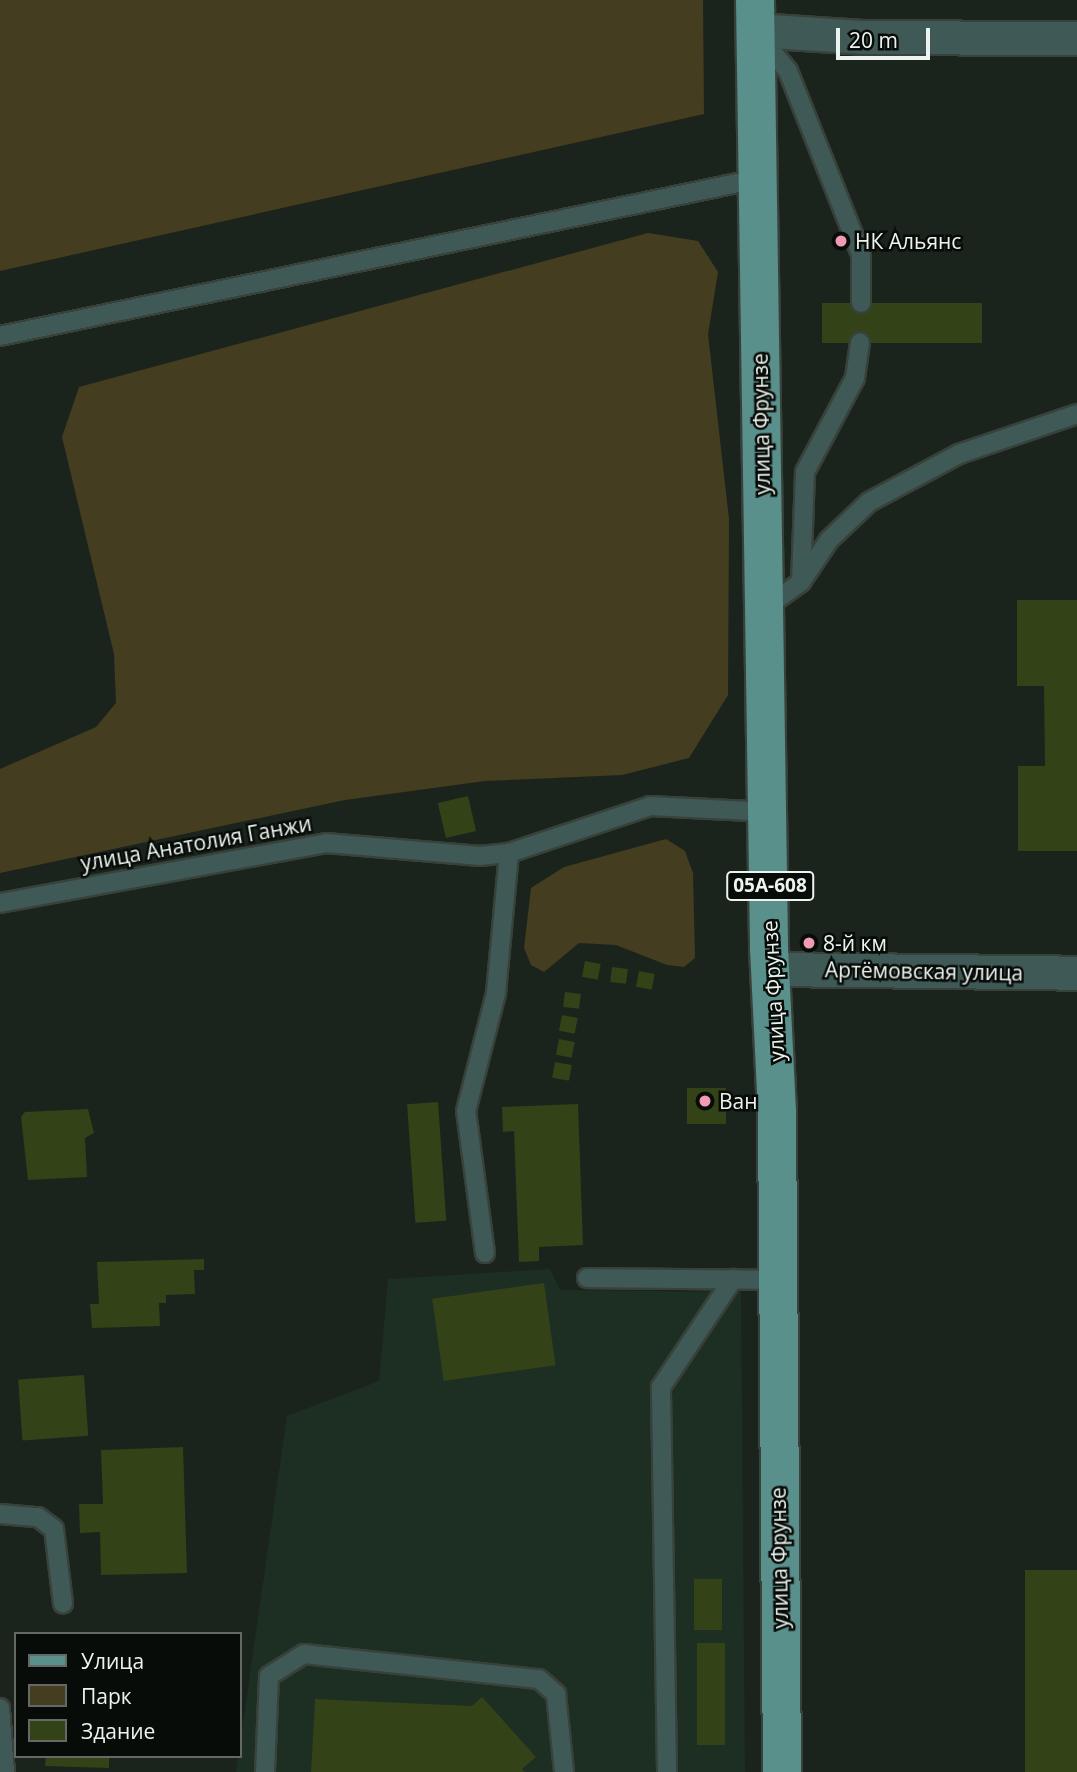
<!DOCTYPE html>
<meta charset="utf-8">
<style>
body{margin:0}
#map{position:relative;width:1077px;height:1772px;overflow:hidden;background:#1a241d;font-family:"Open Sans",sans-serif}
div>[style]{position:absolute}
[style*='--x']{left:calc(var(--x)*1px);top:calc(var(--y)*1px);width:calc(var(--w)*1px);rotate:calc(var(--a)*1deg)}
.built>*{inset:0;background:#1d2e23}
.green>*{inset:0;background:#453d1f}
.building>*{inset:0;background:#334217;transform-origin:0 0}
.roads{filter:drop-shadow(2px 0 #38413a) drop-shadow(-2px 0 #38413a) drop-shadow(0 2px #38413a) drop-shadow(0 -2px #38413a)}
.service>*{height:18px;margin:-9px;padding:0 9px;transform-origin:9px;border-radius:9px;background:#3f5956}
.minor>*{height:33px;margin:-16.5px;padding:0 16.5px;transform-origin:16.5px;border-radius:16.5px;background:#3f5956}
.primary>*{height:38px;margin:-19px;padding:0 19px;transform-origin:19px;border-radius:19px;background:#59908b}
.dots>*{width:19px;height:19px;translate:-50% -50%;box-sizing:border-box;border:4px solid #080c09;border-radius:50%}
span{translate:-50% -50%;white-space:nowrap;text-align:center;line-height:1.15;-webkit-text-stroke:5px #080c09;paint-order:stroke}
.shield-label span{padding:2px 5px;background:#080c09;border:2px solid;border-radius:5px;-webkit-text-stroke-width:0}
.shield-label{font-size:19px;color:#edf4ef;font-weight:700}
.poi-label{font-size:21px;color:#edf4ef}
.left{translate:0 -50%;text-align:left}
.street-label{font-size:21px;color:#edf4ef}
.legend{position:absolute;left:14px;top:1632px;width:228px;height:126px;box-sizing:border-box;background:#080c09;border:2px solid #646965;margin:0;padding:9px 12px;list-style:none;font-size:21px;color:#edf4ef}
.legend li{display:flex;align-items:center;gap:14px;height:35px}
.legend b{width:35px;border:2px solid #646965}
.scale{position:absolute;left:836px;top:28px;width:94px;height:32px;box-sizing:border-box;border:4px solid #edf4ef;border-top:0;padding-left:9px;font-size:21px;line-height:24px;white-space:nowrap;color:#edf4ef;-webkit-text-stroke:5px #080c09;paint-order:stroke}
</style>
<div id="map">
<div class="built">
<i style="clip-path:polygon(550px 1269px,560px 1290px,741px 1292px,745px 1772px,236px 1772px,287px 1416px,379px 1381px,388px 1279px)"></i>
</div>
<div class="green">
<i style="clip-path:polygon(0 0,703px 0,704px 114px,0 271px)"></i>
<i style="clip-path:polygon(648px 233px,698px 241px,718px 272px,708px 334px,729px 519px,728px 695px,689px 758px,622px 775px,485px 781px,345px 800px,0 873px,0 769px,96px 727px,116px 703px,114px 654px,62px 437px,79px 387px)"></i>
<i style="clip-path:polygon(666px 839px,685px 851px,693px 873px,695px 958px,684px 967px,667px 965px,616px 945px,579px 943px,544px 972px,531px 965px,524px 948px,531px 888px,564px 867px)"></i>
</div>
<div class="building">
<i style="left:822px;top:303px;width:160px;height:40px"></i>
<i style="clip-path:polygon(1017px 600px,1077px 600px,1077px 851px,1018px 851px,1018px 766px,1045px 766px,1044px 686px,1017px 686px)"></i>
<i style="left:468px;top:796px;width:36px;height:31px;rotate:77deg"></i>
<i style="left:585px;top:961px;width:16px;height:16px;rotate:11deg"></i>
<i style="left:612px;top:967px;width:16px;height:15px;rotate:7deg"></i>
<i style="left:639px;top:971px;width:16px;height:16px;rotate:11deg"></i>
<i style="left:565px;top:992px;width:16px;height:15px;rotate:7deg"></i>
<i style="left:562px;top:1015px;width:16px;height:16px;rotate:11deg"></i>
<i style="left:559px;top:1039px;width:16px;height:16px;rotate:11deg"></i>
<i style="left:555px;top:1062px;width:17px;height:16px;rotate:10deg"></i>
<i style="left:687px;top:1088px;width:39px;height:36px"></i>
<i style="left:438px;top:1102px;width:119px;height:31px;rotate:86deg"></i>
<i style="clip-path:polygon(578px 1104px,583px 1245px,539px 1247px,539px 1261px,519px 1262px,514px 1131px,503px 1132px,502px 1107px)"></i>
<i style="clip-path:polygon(88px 1109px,94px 1133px,85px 1138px,87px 1177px,28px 1180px,21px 1117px,25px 1112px)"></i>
<i style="clip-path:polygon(204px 1259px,204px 1270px,194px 1270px,195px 1294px,166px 1295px,166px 1303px,159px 1303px,160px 1326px,92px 1328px,90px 1304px,99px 1304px,97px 1262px)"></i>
<i style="left:544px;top:1283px;width:83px;height:113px;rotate:82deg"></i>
<i style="left:84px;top:1375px;width:61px;height:66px;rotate:86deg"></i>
<i style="clip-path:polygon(183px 1447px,187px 1573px,101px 1575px,100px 1532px,80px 1533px,79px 1504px,103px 1504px,101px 1450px)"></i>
<i style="left:1077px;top:1570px;width:202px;height:52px;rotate:90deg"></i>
<i style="left:694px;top:1579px;width:28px;height:51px"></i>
<i style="left:697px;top:1643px;width:28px;height:102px"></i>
<i style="clip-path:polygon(482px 1697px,536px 1757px,522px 1769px,525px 1772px,311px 1772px,315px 1699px,472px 1706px)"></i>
<i style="clip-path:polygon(46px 1756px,109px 1756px,109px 1768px,45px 1766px)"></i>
</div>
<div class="roads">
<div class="service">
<i style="--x:760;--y:37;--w:44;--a:50.5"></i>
<i style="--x:788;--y:71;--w:197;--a:68.3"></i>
<i style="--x:861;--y:254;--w:49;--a:90"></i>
<i style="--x:0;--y:336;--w:773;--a:-11.72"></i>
<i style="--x:801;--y:582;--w:50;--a:-56.3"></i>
<i style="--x:829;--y:540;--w:55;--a:-43.5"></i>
<i style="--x:869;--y:502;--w:102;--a:-28.1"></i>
<i style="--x:959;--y:454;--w:125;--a:-18.7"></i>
<i style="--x:765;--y:608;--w:44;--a:-35.8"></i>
<i style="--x:801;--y:582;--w:110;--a:-87.9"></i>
<i style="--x:805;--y:472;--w:106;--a:-62"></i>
<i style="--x:855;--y:378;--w:36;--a:-82"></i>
<i style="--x:0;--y:903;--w:331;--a:-10.4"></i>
<i style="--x:326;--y:843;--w:155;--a:4.8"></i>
<i style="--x:480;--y:856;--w:29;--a:-6"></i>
<i style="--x:509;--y:853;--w:149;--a:-18.4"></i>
<i style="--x:650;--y:806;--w:120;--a:2.9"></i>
<i style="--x:485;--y:1253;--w:143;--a:-97.6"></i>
<i style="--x:466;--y:1111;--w:122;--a:-75.7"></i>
<i style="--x:496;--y:993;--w:141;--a:-84.7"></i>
<i style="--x:587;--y:1278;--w:190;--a:0.6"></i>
<i style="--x:0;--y:1514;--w:38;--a:5"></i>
<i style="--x:38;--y:1517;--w:20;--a:37"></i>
<i style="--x:54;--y:1529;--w:75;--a:83.1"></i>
<i style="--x:0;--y:1708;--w:64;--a:85.5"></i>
<i style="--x:265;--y:1772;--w:96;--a:-87.6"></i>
<i style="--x:269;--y:1676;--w:41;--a:-32.2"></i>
<i style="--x:304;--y:1654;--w:236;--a:6.1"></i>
<i style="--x:539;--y:1679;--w:23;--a:41"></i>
<i style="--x:556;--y:1694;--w:78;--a:84.1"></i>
<i style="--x:667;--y:1772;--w:385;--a:-90.9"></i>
<i style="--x:661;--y:1387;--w:130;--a:-56.3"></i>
</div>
<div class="minor">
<i style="--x:755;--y:30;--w:107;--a:3.7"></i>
<i style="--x:862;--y:37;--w:215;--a:0.3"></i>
<i style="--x:771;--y:969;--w:306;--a:0.7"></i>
</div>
<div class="primary">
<i style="--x:755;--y:0;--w:948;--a:89.15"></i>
<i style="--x:769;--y:948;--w:164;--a:87.2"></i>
<i style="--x:777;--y:1112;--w:660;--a:89.57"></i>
</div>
</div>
<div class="dots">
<i style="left:841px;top:241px;background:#f19ab4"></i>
<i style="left:809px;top:943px;background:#f19ab4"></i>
<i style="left:705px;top:1101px;background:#f19ab4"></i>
</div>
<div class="shield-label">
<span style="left:770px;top:886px">05А-608</span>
</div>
<div class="poi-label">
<span class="left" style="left:855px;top:241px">НК Альянс</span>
<span class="left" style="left:823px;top:943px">8-й км</span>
<span class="left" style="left:719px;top:1101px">Ван</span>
</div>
<div class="street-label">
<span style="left:761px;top:424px;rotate:-91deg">улица Фрунзе</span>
<span style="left:196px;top:843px;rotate:-10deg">улица Анатолия Ганжи</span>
<span style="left:924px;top:971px;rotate:1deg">Артёмовская улица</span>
<span style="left:773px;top:991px;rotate:-93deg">улица Фрунзе</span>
<span style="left:779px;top:1558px;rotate:-91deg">улица Фрунзе</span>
</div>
<ul class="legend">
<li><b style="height:9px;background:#59908b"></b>Улица</li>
<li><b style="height:19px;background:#453d1f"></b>Парк</li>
<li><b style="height:19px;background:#334217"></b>Здание</li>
</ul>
<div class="scale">20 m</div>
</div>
